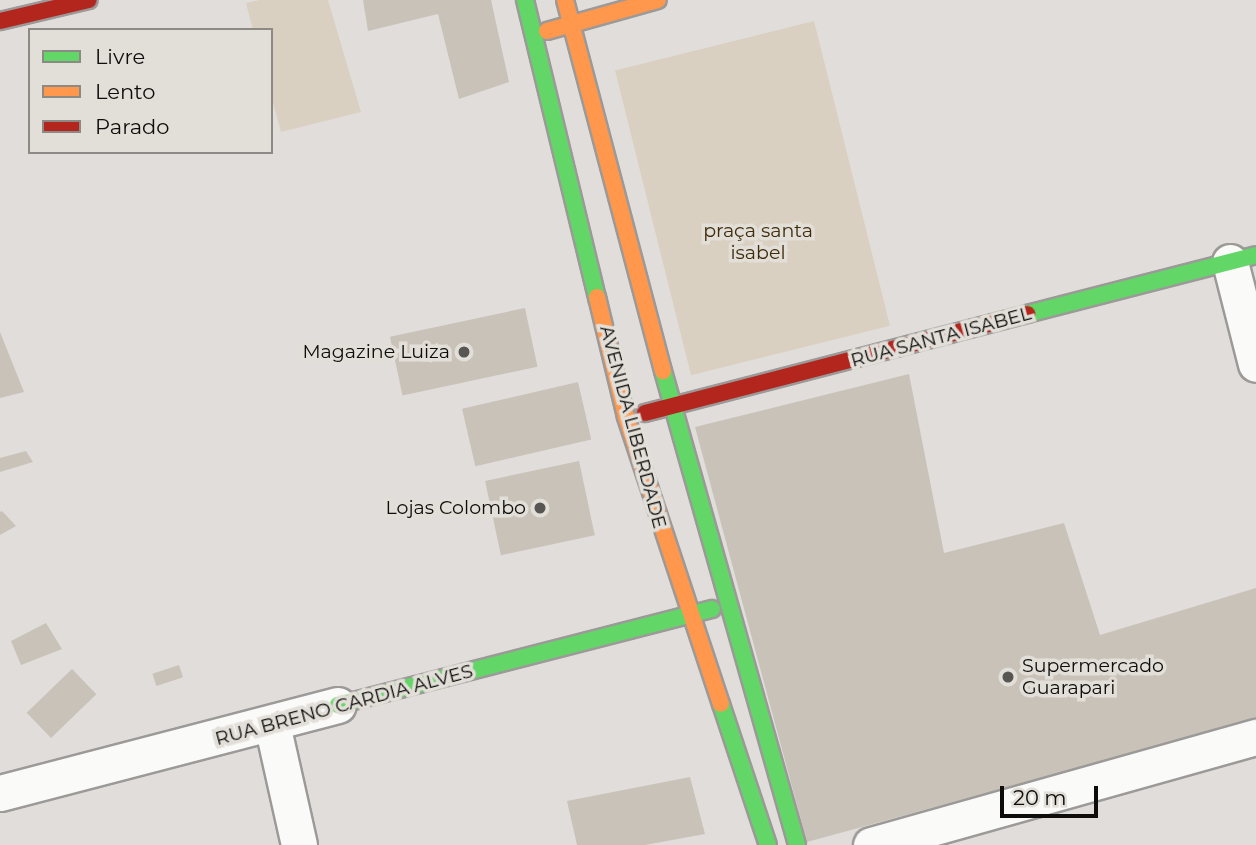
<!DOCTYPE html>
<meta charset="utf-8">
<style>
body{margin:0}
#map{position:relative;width:1256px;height:845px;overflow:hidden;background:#e0ddda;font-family:Montserrat,sans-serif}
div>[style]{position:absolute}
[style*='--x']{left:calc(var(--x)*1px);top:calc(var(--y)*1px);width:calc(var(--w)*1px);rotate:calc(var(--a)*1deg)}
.green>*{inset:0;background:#dad0c1;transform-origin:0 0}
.building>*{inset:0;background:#c8c2b9;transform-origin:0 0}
.roads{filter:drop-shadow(2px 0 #9c9a98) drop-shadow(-2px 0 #9c9a98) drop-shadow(0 2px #9c9a98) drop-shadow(0 -2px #9c9a98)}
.street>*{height:35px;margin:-17.5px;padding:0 17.5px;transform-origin:17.5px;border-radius:17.5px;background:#fafaf9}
.fast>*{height:16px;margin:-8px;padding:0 8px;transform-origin:8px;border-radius:8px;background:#63d668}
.slow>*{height:16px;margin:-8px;padding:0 8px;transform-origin:8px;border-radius:8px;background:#ff974d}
.jam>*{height:16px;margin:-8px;padding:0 8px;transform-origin:8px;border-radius:8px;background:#b3261e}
.dots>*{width:19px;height:19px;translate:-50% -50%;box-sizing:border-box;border:4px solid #e2ded8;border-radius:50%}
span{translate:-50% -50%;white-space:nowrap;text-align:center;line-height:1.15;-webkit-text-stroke:7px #e2ded8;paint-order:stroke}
.park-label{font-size:19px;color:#3f2c0b}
.street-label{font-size:19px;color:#0e0d0b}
.poi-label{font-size:19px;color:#0e0d0b}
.right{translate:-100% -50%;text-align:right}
.left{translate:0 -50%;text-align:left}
.legend{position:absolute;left:28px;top:28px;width:245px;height:126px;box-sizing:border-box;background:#e2ded8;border:2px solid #8d8a86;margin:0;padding:9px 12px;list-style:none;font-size:21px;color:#0e0d0b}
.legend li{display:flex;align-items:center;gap:14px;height:35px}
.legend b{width:35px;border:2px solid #8d8a86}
.scale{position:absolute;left:1000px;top:786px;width:98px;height:32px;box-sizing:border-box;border:4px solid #0e0d0b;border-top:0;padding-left:9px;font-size:21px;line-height:24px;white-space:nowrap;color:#0e0d0b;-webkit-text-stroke:5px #e2ded8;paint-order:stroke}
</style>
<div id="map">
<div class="green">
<i style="clip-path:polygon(260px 0,328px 0,361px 112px,281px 132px,271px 96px,271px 30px,253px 30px,246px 3px)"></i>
<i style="left:814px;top:21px;width:314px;height:205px;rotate:76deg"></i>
</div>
<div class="building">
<i style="clip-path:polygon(363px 0,491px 0,509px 82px,459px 99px,438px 14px,368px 31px)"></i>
<i style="left:525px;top:308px;width:60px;height:138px;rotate:78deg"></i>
<i style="clip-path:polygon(0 332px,24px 392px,0 398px)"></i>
<i style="clip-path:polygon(909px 374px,944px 553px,1064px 523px,1100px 635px,1256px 588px,1256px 719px,807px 842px,695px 427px)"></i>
<i style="left:578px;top:382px;width:59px;height:119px;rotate:77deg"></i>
<i style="clip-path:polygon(26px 451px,33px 462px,0 472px,0 458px)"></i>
<i style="left:579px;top:461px;width:76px;height:96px;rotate:78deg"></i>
<i style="clip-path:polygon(2px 511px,16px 526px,0 535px,0 512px)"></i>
<i style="clip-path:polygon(46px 623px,62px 649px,21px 665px,11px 641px)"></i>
<i style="left:179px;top:665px;width:13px;height:28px;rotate:72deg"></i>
<i style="left:72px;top:669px;width:35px;height:63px;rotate:46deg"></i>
<i style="clip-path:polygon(690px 777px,705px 834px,645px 845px,577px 845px,567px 801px)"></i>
</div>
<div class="roads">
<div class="street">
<i style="--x:1230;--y:262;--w:105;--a:75.7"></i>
<i style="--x:272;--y:724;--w:124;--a:77.4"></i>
<i style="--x:0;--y:793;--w:349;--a:-14.6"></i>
<i style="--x:871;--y:845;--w:400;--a:-15.7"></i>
</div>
<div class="fast">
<i style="--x:525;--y:0;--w:306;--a:76.4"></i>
<i style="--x:1027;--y:314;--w:236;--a:-14.4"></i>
<i style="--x:663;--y:371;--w:493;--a:74.2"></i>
<i style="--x:721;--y:704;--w:149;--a:71.6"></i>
<i style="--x:338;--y:705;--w:386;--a:-14.4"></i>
</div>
<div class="slow">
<i style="--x:565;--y:0;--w:384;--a:75.2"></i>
<i style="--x:547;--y:31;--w:115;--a:-15.6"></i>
<i style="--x:597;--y:297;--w:123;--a:76.4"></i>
<i style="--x:626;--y:417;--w:302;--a:71.7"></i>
</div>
<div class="jam">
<i style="--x:0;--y:21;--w:91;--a:-13.3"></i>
<i style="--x:645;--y:413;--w:395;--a:-14.5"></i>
</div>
</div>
<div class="dots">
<i style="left:464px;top:352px;background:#585653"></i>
<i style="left:540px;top:508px;background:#585653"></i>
<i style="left:1008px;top:677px;background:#585653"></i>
</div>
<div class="park-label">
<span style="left:758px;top:242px">praça santa<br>isabel</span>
</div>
<div class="street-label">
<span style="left:941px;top:337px;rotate:-15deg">RUA SANTA ISABEL</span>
<span style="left:633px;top:427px;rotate:75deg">AVENIDA LIBERDADE</span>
<span style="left:344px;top:705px;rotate:-15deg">RUA BRENO CARDIA ALVES</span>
</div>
<div class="poi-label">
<span class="right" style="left:450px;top:352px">Magazine Luiza</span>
<span class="right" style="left:526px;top:508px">Lojas Colombo</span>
<span class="left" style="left:1022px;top:677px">Supermercado<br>Guarapari</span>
</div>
<ul class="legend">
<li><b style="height:9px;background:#63d668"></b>Livre</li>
<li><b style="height:9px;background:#ff974d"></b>Lento</li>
<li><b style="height:9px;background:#b3261e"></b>Parado</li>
</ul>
<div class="scale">20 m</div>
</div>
